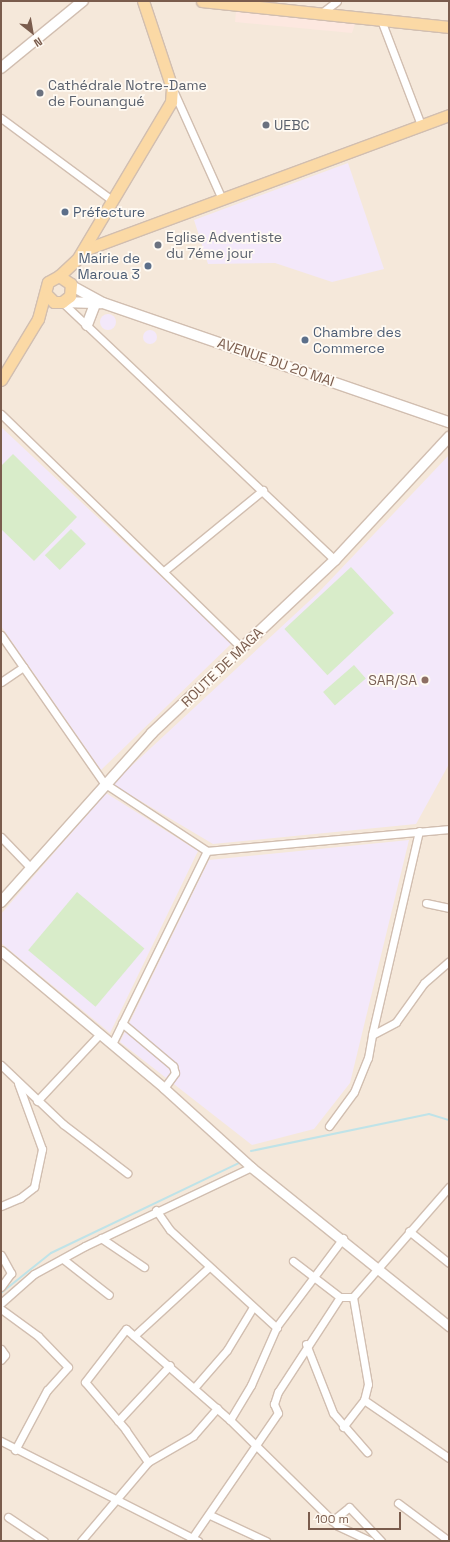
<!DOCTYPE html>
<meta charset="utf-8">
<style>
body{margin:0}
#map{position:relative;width:450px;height:1542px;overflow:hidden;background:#fdf6ec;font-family:"Space Grotesk",sans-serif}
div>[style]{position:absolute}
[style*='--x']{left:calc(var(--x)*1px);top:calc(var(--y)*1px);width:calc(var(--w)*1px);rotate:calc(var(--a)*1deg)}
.residential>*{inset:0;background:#f5e8da;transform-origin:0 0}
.commercial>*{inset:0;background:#fde8e0}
.education>*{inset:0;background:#f3e8fa}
.round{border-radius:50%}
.green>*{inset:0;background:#d8ecc9;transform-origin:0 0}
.stream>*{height:2px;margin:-1px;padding:0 1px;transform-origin:1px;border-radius:1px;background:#bfe3e8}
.roads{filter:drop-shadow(1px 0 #d1beb0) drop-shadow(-1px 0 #d1beb0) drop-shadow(0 1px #d1beb0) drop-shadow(0 -1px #d1beb0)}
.minor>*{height:7px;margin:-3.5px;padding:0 3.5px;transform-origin:3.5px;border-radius:3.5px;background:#fff}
.tertiary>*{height:9px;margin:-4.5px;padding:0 4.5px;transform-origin:4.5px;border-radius:4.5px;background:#fff}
.secondary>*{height:10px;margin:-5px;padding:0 5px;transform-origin:5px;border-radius:5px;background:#fff}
.primary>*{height:11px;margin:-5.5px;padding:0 5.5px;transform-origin:5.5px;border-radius:5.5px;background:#fbd9a5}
.dots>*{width:11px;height:11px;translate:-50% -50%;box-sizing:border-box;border:2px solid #fffaf3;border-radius:50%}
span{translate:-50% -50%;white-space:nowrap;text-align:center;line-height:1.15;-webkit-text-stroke:3.5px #fffaf3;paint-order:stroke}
.worship-label{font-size:14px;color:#5b616d}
.left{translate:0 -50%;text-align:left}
.service-label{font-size:14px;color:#4e5e75}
.right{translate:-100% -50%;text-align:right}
.street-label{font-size:14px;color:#7a5c4d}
.education-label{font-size:14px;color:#785e54}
.frame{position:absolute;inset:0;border:2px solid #7a5c4d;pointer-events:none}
.north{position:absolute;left:12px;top:12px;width:40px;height:40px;-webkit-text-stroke:3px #fffaf3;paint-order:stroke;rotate:149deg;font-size:11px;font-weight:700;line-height:16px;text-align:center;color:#7a5c4d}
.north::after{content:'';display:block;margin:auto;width:14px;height:18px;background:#7a5c4d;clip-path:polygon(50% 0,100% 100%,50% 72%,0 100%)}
.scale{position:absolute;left:308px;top:1512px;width:93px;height:18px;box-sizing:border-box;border:2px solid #7a5c4d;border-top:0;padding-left:5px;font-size:12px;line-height:14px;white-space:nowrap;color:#7a5c4d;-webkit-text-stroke:3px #fffaf3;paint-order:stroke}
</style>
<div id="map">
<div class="residential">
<i style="left:1px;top:1px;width:448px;height:1540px"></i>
</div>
<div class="commercial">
<i style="clip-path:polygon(236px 11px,355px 24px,352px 33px,235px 22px)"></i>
</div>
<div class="education">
<i style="clip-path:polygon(348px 163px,384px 269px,332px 282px,275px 263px,208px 264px,194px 220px)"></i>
<i class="round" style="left:100px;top:314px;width:16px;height:16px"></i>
<i class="round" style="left:143px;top:330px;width:14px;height:14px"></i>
<i style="clip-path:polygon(1px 427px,232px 643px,101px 770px,1px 626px)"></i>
<i style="clip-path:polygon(449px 455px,449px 764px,416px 824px,213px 844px,112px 784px,319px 592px)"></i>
<i style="clip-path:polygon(106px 793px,198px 851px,110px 1033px,1px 943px,1px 914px)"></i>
<i style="clip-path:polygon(409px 840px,350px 1083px,314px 1129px,252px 1145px,120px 1042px,209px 860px)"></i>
</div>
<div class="green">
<i style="clip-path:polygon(13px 454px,77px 517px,34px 561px,1px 529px,1px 466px)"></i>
<i style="left:71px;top:529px;width:21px;height:37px;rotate:45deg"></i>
<i style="left:351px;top:567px;width:63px;height:91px;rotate:47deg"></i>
<i style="left:354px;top:665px;width:18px;height:41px;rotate:49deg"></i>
<i style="left:77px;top:892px;width:88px;height:76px;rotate:40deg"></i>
</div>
<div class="stream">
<i style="--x:251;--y:1151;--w:182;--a:-11.7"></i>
<i style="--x:429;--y:1114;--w:21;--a:17"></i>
<i style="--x:1;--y:1293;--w:64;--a:-38.7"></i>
<i style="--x:51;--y:1253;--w:211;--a:-25.6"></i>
</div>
<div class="roads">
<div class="minor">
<i style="--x:320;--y:14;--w:21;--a:-37"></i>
<i style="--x:381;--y:20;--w:112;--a:69.1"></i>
<i style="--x:173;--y:90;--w:120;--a:65.8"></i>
<i style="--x:1;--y:118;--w:138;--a:36.5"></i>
<i style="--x:62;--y:302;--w:376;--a:43.4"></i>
<i style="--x:1;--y:414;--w:334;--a:44.2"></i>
<i style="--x:164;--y:571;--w:128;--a:-39.3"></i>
<i style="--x:1;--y:635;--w:180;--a:55.2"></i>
<i style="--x:104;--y:783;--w:123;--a:33.4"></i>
<i style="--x:207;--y:851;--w:243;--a:-5.2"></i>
<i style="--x:1;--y:682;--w:27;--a:-34"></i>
<i style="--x:419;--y:831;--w:209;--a:103"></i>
<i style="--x:372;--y:1035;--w:27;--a:-28"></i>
<i style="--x:396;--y:1022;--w:48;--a:-54.3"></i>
<i style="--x:424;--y:983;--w:33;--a:-41"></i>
<i style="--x:1;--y:837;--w:42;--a:46"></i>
<i style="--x:426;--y:903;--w:24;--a:12"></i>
<i style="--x:122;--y:1023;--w:67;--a:40.1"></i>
<i style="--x:173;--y:1066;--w:7;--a:74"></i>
<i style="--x:175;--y:1073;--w:19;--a:126"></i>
<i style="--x:112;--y:1044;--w:215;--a:-63.8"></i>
<i style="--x:1;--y:1065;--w:86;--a:43.6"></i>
<i style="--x:63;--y:1124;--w:81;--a:37.4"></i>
<i style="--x:37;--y:1101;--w:92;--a:-46.8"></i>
<i style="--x:329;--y:1126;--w:42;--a:-53.7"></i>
<i style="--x:354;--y:1092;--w:37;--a:-68"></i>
<i style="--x:368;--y:1058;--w:23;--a:-80"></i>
<i style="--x:1;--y:1206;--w:21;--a:-23"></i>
<i style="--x:20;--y:1198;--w:18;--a:-38"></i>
<i style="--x:34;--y:1187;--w:39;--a:-78"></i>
<i style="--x:42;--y:1149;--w:70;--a:-110"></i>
<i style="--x:156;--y:1210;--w:24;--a:55"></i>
<i style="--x:170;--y:1230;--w:145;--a:42.5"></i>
<i style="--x:409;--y:1231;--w:51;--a:38.7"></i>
<i style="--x:101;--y:1238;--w:52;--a:34"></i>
<i style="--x:1;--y:1255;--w:21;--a:61"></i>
<i style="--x:11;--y:1273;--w:17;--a:126"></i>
<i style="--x:63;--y:1259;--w:58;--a:38"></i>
<i style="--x:293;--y:1261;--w:59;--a:37.5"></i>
<i style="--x:340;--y:1297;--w:13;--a:0"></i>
<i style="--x:1;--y:1303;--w:44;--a:-41.3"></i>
<i style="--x:34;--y:1274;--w:58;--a:-28.8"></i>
<i style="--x:85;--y:1246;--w:184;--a:-25.4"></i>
<i style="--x:1;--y:1309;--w:46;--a:36.1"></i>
<i style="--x:38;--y:1336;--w:43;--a:45.9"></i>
<i style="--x:68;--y:1367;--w:31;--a:132"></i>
<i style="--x:47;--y:1390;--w:68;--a:118.1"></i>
<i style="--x:134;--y:1336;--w:102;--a:-42.6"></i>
<i style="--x:306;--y:1344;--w:74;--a:68.6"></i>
<i style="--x:333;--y:1413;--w:52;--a:48.9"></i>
<i style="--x:1;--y:1349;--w:7;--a:56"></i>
<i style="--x:5;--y:1355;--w:6;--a:129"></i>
<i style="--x:194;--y:1388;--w:50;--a:-49"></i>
<i style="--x:227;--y:1350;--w:50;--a:-58.8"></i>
<i style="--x:364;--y:1400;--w:103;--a:34.3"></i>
<i style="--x:230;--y:1420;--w:41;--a:-59"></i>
<i style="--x:251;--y:1385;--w:64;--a:-66.2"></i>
<i style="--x:277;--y:1326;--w:110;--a:-53.1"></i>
<i style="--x:118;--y:1421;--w:76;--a:-47.1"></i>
<i style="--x:343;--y:1427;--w:34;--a:-52"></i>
<i style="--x:364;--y:1400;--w:16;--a:-76"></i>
<i style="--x:368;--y:1384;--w:88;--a:-99.8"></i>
<i style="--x:353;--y:1297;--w:146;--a:-48.9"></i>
<i style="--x:1;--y:1441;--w:221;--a:26.9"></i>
<i style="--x:148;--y:1462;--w:39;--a:-125"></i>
<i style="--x:126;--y:1430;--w:63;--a:-130.5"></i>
<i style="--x:85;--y:1382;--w:67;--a:-52.3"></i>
<i style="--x:126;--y:1329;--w:138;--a:41.2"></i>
<i style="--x:230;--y:1420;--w:151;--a:44.5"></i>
<i style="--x:338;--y:1526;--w:35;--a:25"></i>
<i style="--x:398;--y:1503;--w:64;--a:36.7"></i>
<i style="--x:210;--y:1515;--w:62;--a:24.9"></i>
<i style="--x:8;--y:1517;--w:43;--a:33.7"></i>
<i style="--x:332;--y:1521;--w:22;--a:-39"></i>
<i style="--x:349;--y:1507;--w:47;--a:46.7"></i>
<i style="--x:81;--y:1541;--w:104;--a:-49.7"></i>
<i style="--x:148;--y:1462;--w:52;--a:-30"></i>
<i style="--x:193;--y:1436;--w:37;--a:-49"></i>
<i style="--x:190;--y:1541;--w:155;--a:-55.5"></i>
<i style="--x:278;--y:1413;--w:10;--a:-114"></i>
<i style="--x:274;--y:1404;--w:13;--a:-72"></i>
<i style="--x:278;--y:1392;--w:113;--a:-56.9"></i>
</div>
<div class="tertiary">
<i style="--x:1;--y:951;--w:213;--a:40"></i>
<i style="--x:164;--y:1088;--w:118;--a:42.2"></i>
<i style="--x:251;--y:1167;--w:254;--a:38.8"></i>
</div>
<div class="secondary">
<i style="--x:1;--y:68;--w:106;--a:-39.3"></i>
<i style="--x:72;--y:286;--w:35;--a:29"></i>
<i style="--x:103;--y:303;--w:366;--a:19"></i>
<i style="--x:63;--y:302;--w:38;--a:2"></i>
<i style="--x:87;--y:325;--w:25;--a:-69"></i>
<i style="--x:1;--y:902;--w:227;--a:-48.2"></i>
<i style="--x:152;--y:733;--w:252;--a:-43.4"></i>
<i style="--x:335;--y:560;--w:168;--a:-47.2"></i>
</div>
<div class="primary">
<i style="--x:202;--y:1;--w:248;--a:6"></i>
<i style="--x:84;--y:250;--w:389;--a:-20.3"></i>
<i style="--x:59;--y:276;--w:26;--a:-43"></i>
<i style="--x:78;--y:258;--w:182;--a:-59.2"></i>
<i style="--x:171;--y:102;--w:14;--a:-86"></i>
<i style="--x:172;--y:88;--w:92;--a:-108.4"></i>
<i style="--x:1;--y:380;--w:71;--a:-58.8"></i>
<i style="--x:38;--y:319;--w:38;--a:-75"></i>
<i style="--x:48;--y:282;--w:13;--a:-29"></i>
<i style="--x:59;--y:276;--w:14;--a:34"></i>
<i style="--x:71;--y:284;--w:12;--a:95"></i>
<i style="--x:70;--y:296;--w:10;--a:143"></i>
<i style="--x:62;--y:302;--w:8;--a:180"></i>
<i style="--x:54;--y:302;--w:10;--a:-135"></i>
</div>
</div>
<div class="dots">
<i style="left:40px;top:93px;background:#6b7280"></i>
<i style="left:266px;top:125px;background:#6b7280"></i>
<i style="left:65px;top:212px;background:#5c6f8a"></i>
<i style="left:158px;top:245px;background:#6b7280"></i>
<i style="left:148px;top:266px;background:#5c6f8a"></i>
<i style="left:305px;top:340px;background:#5c6f8a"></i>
<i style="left:425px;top:680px;background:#8d6e63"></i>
</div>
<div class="worship-label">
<span class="left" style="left:48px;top:93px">Cathédrale Notre-Dame<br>de Founangué</span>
<span class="left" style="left:274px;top:125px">UEBC</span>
<span class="left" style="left:166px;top:245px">Eglise Adventiste<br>du 7éme jour</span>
</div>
<div class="service-label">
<span class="left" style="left:73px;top:212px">Préfecture</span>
<span class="right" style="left:140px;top:266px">Mairie de<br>Maroua 3</span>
<span class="left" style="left:313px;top:340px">Chambre des<br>Commerce</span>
</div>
<div class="street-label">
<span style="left:276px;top:362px;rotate:19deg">AVENUE DU 20 MAI</span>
<span style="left:222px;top:667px;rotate:-44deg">ROUTE DE MAGA</span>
</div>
<div class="education-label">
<span class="right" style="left:417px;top:680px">SAR/SA</span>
</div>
<div class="frame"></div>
<div class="north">N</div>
<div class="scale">100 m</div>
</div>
